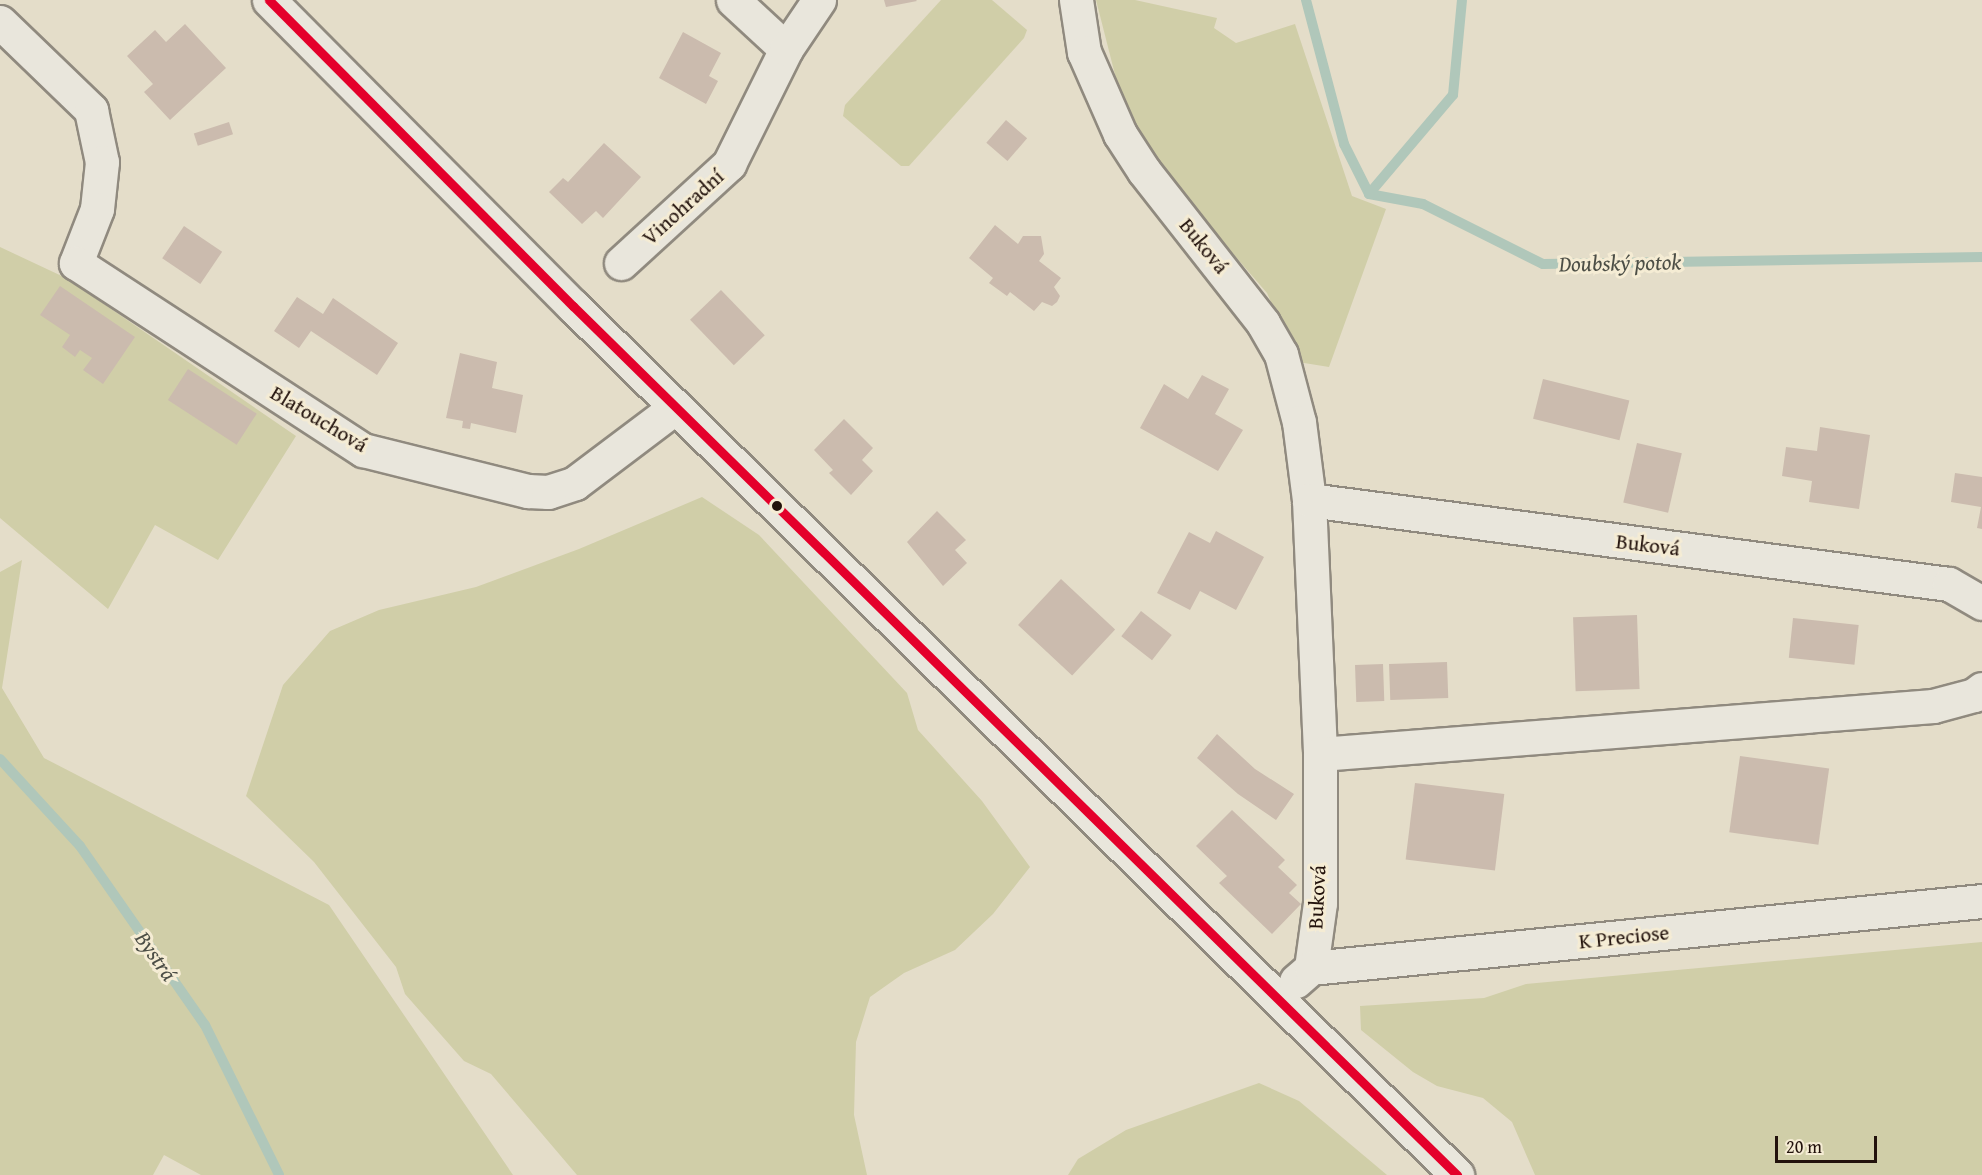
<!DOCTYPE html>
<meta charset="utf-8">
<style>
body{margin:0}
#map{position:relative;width:1982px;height:1175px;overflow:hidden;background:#e4ddc9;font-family:"Gentium Book Plus",serif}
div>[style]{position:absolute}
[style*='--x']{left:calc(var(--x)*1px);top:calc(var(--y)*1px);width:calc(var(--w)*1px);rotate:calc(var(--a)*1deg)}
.green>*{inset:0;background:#d0cea8}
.stream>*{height:10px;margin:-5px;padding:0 5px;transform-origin:5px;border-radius:5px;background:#b0c7ba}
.building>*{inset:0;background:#cbbbae;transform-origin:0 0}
.roads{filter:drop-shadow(2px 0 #908a7f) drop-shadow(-2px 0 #908a7f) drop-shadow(0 2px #908a7f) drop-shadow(0 -2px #908a7f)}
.minor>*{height:33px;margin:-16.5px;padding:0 16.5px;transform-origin:16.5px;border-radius:16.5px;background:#e9e6dc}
.bus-1>*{height:9px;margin:-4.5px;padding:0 4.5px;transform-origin:4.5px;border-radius:4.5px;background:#e4002b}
.dots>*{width:16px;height:16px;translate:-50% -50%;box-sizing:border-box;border:3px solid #f5ecd4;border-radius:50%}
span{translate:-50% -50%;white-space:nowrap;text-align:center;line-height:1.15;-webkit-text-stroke:6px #f5ecd4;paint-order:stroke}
.street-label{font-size:21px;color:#22120c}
.water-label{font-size:22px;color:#4c4e46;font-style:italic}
.scale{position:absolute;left:1775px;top:1136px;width:102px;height:27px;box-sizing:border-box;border:3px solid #22120c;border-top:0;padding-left:8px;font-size:18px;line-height:21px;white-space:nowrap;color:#22120c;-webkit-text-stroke:4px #f5ecd4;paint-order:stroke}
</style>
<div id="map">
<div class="green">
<i style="clip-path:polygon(941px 0,992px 0,1027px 30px,1024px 38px,909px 166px,901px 166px,843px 116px,845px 105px)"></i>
<i style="clip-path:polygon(1096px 0,1135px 0,1217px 18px,1214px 28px,1236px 43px,1295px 24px,1352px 196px,1386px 209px,1329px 367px,1298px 362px,1267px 293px,1165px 175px,1123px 106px)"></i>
<i style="clip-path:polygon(0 247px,66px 278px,296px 436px,218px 560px,155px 525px,108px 609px,0 518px)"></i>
<i style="clip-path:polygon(702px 497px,759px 535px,907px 693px,918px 730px,982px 801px,1030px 867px,993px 914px,955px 950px,904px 973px,870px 997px,856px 1042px,854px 1115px,867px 1175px,577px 1175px,491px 1074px,464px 1061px,405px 994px,396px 967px,314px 862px,246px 796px,283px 685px,330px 631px,379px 610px,476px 587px,579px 549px)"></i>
<i style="clip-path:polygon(22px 560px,2px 688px,44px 758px,329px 905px,513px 1175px,201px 1175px,164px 1155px,153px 1175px,0 1175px,0 572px)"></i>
<i style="clip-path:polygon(1982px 942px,1982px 1175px,1535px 1175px,1512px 1122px,1483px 1098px,1437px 1086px,1413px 1072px,1361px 1030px,1360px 1006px,1484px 998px,1526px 984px)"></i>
<i style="clip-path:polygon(1259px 1083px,1299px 1101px,1387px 1175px,1068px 1175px,1078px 1159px,1126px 1130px)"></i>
</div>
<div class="stream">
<i style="--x:1306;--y:0;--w:149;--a:75.2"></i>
<i style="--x:1344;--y:144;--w:56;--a:63.4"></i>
<i style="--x:1369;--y:194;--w:55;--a:10.5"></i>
<i style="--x:1423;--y:204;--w:134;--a:26.6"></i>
<i style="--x:1543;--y:264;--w:439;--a:-0.9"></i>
<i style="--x:1369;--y:194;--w:130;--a:-49.7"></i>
<i style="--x:1453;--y:95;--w:95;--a:-84.6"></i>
<i style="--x:0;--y:759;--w:118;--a:47.4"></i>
<i style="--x:80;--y:846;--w:218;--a:55.1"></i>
<i style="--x:205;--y:1025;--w:167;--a:63.7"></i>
</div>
<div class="building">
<i style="clip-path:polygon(884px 0,916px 0,917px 1px,886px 7px)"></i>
<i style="clip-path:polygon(185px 24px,226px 68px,170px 120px,144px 92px,153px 84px,127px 56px,155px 30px,166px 42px)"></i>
<i style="clip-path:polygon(683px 32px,721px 53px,709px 76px,718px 81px,706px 104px,659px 78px)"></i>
<i style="left:1006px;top:120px;width:28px;height:30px;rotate:41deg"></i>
<i style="left:229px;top:122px;width:13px;height:37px;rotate:72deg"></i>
<i style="clip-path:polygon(604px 143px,641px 177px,603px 218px,596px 211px,582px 224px,549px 192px,563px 178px,568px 182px)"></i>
<i style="clip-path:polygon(995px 225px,1018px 244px,1023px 236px,1041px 236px,1044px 254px,1039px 261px,1061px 278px,1054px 287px,1060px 296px,1057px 302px,1052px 306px,1042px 302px,1034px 311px,1010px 292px,1007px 296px,989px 283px,993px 278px,969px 258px)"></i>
<i style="left:184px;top:226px;width:46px;height:39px;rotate:34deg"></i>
<i style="clip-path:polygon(60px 286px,135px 337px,103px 384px,83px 370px,92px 358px,80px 350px,75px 357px,62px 347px,70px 335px,40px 315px)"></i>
<i style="left:721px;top:290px;width:63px;height:43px;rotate:46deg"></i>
<i style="clip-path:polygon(297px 297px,323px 314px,333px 298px,398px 343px,377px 375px,311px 331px,299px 348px,274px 331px)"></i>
<i style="clip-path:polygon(460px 353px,497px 362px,492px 388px,523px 395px,516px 433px,471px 423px,470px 429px,462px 428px,463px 421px,446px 418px)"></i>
<i style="left:188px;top:369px;width:82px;height:37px;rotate:33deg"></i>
<i style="clip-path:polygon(1202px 375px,1229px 389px,1215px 414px,1243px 430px,1218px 471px,1140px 428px,1164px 384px,1188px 399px)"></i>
<i style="left:1543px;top:379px;width:89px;height:41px;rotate:14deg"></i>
<i style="clip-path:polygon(844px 419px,873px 448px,862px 460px,873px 471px,851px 495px,829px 473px,833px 470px,814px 450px)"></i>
<i style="clip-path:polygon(1820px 427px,1870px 435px,1859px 509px,1809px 502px,1812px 481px,1782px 476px,1786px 447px,1817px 451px)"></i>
<i style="left:1637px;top:443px;width:46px;height:61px;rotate:13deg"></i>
<i style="clip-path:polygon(1955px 473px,1982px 477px,1982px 529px,1977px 528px,1981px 507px,1951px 502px)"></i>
<i style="clip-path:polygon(937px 511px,966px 540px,955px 550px,967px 563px,943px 586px,907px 542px)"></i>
<i style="clip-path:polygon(1216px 531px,1264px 557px,1236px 610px,1200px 591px,1190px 610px,1157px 593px,1189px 532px,1210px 543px)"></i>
<i style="left:1061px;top:579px;width:74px;height:63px;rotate:43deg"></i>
<i style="left:1141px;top:611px;width:39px;height:32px;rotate:38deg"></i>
<i style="left:1637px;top:615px;width:74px;height:64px;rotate:88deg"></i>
<i style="left:1793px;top:618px;width:66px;height:40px;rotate:6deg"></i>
<i style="left:1447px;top:662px;width:36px;height:58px;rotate:88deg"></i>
<i style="left:1383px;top:664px;width:37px;height:28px;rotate:88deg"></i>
<i style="clip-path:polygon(1217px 734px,1255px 769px,1294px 794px,1276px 820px,1238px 794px,1197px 758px)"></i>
<i style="left:1740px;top:756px;width:90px;height:77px;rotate:8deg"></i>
<i style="left:1415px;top:783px;width:90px;height:77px;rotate:7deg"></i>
<i style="clip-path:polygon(1232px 810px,1285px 860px,1278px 867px,1297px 885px,1289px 893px,1301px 904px,1272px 934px,1219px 883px,1227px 876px,1196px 846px)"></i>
</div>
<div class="roads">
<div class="minor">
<i style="--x:269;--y:0;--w:431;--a:45.2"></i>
<i style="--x:573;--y:306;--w:1240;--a:44.51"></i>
<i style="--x:733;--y:0;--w:72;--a:42.8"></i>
<i style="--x:1076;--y:0;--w:53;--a:81.3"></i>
<i style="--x:1084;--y:52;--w:90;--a:66.3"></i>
<i style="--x:1120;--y:134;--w:44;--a:57"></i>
<i style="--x:1144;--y:171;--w:193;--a:51.9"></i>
<i style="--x:1263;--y:323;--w:36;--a:60"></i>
<i style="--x:1281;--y:354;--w:70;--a:75.2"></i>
<i style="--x:1299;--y:422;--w:79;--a:82.7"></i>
<i style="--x:1309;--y:500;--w:254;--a:87.5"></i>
<i style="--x:1320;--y:754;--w:149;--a:90"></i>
<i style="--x:1320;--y:903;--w:66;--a:97.9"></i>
<i style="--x:0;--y:22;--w:127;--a:44"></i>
<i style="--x:91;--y:110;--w:53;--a:78.1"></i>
<i style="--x:102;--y:162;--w:47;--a:96.1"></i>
<i style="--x:97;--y:209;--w:58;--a:111.3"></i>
<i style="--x:76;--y:263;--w:343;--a:33.1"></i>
<i style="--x:363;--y:450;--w:170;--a:14"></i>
<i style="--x:528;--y:491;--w:20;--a:3"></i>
<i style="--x:548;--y:492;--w:28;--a:-18"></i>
<i style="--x:575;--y:483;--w:126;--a:-37"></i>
<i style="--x:621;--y:263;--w:147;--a:-42.5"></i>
<i style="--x:729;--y:164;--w:128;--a:-63.6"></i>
<i style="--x:786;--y:49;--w:59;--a:-56"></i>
<i style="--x:1309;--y:500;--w:645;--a:7.48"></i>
<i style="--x:1949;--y:584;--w:38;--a:30"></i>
<i style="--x:1320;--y:754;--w:615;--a:-4.48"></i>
<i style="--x:1933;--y:706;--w:42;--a:-15"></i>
<i style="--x:1974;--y:695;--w:10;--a:-37"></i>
<i style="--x:1296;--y:981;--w:20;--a:-41"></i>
<i style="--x:1311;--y:968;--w:674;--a:-5.7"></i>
</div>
</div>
<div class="bus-1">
<i style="--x:269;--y:0;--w:431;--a:45.2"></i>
<i style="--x:573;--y:306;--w:1240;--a:44.51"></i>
</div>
<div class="dots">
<i style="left:777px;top:506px;background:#22120c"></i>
</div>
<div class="street-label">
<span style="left:683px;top:207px;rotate:-42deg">Vinohradní</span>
<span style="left:1204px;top:246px;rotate:51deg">Buková</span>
<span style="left:319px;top:419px;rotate:31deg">Blatouchová</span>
<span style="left:1648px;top:545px;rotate:7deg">Buková</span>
<span style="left:1317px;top:897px;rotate:-87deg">Buková</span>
<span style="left:1624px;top:937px;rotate:-6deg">K Preciose</span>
</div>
<div class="water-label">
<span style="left:1620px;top:263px;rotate:-1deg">Doubský potok</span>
<span style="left:156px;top:956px;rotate:55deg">Bystrá</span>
</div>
<div class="scale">20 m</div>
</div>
